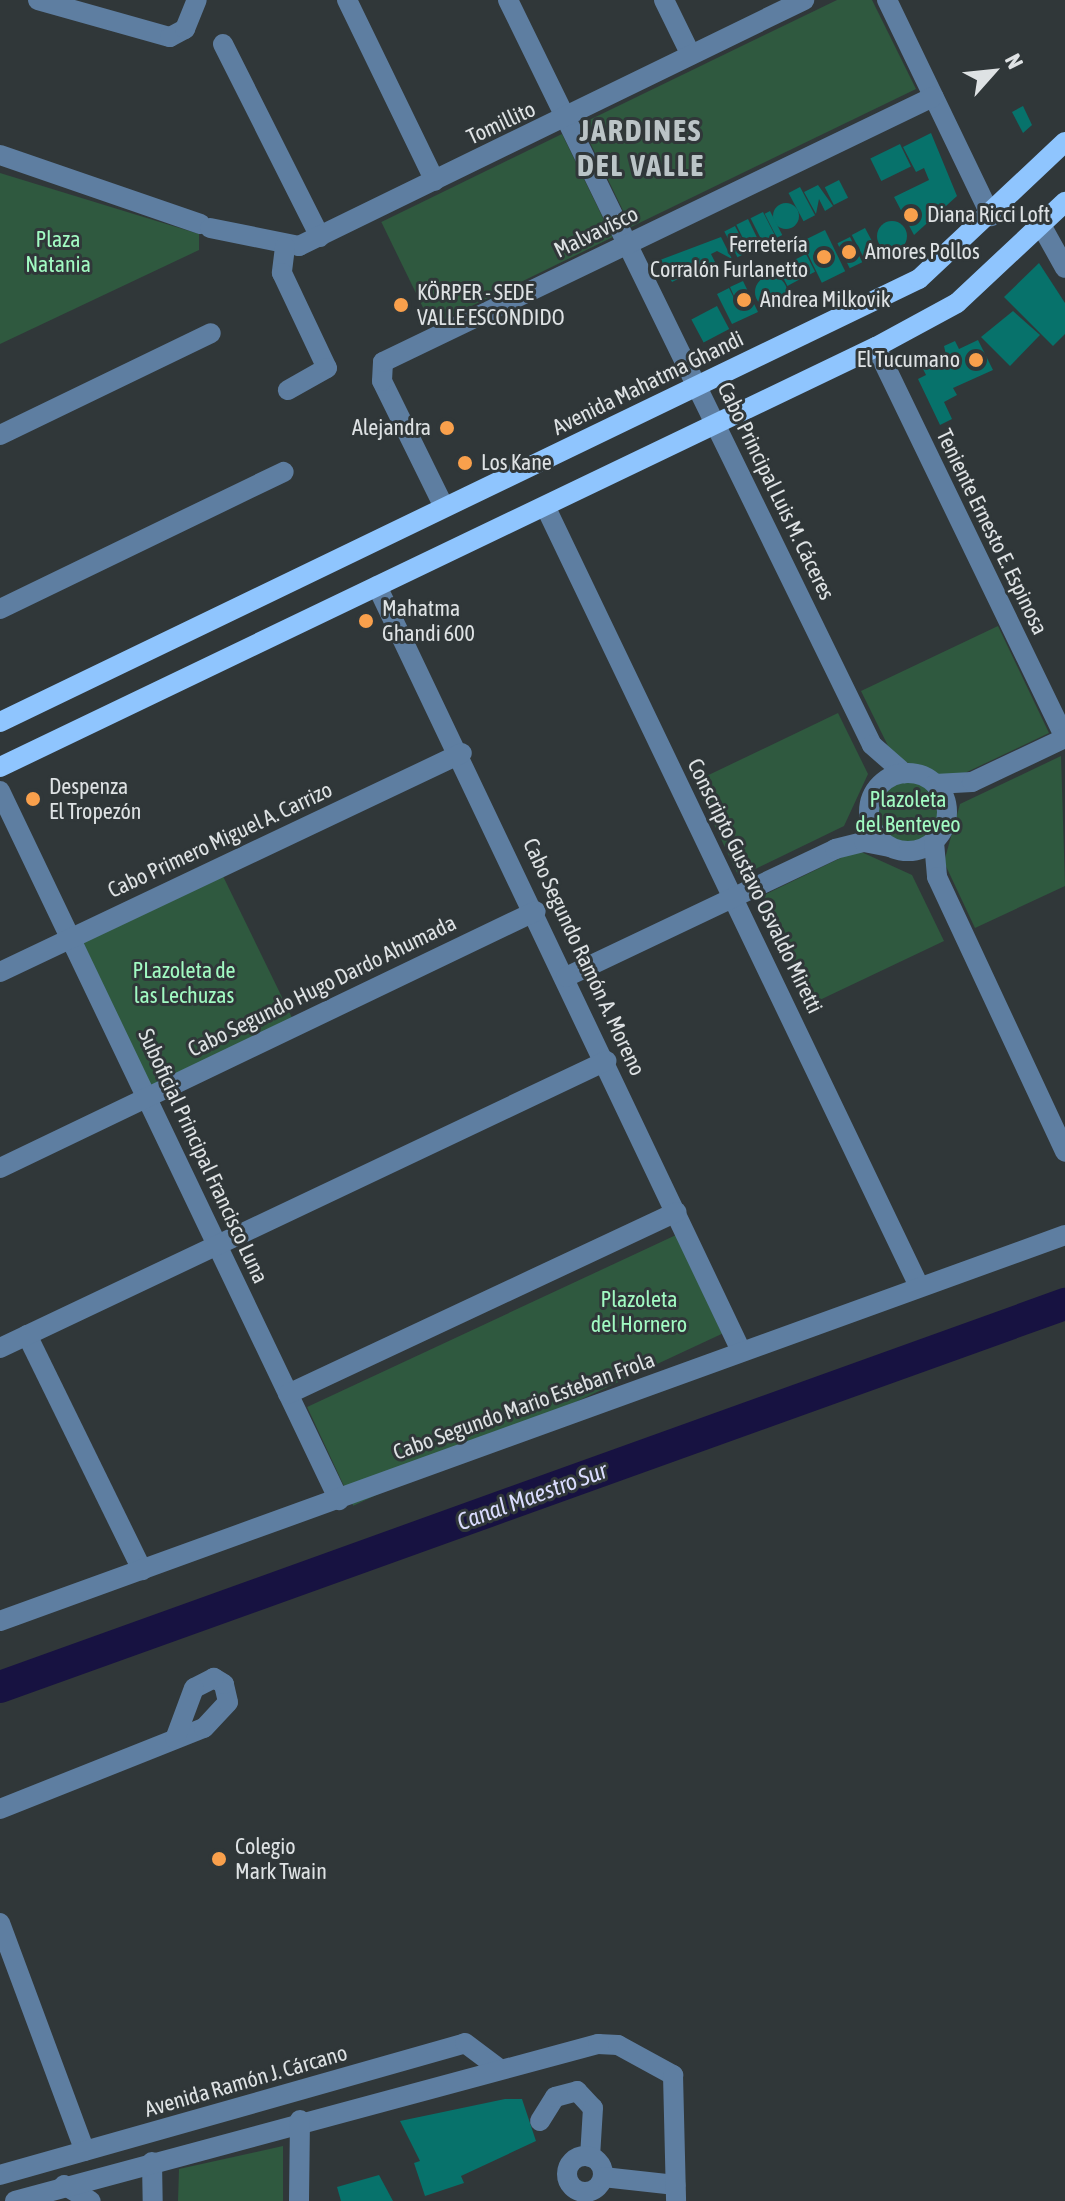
<!DOCTYPE html>
<meta charset="utf-8">
<style>
body{margin:0}
#map{position:relative;width:1065px;height:2201px;overflow:hidden;background:#303739;font-family:"Asap Condensed",sans-serif}
div>[style]{position:absolute}
[style*='--x']{left:calc(var(--x)*1px);top:calc(var(--y)*1px);width:calc(var(--w)*1px);rotate:calc(var(--a)*1deg)}
.green>*{inset:0;background:#2f593f;transform-origin:0 0}
.round{border-radius:50%}
.river>*{height:32px;margin:-16px;padding:0 16px;transform-origin:16px;border-radius:16px;background:#171241}
.building>*{inset:0;background:#07726b;transform-origin:0 0}
.minor>*{height:20px;margin:-10px;padding:0 10px;transform-origin:10px;border-radius:10px;background:#5e7ea1}
.minor>.ring{margin:-10px;padding:0;box-sizing:content-box;background:none;border:20px solid #5e7ea1;border-radius:50%}
.major>*{height:20px;margin:-10px;padding:0 10px;transform-origin:10px;border-radius:10px;background:#8fc5fe}
.dots>*{width:22px;height:22px;translate:-50% -50%;box-sizing:border-box;border:4px solid #303739;border-radius:50%}
span{translate:-50% -50%;white-space:nowrap;text-align:center;line-height:1.15;-webkit-text-stroke:6px #303739;paint-order:stroke}
.street-label{font-size:22px;color:#dee2e4}
.poi-label{font-size:22px;color:#dee2e4}
.left{translate:0 -50%;text-align:left}
.right{translate:-100% -50%;text-align:right}
.park-label{font-size:22px;color:#a1fac2}
.water-label{font-size:24px;color:#dadcfe;font-style:italic}
.district-label{font-size:30px;color:#bbc4c7;font-weight:700;letter-spacing:2px}
.north{position:absolute;left:953px;top:32px;width:80px;height:80px;-webkit-text-stroke:6px #303739;paint-order:stroke;rotate:63deg;font-size:22px;font-weight:700;line-height:32px;text-align:center;color:#dee2e4}
.north::after{content:'';display:block;margin:auto;width:28px;height:36px;background:#dee2e4;clip-path:polygon(50% 0,100% 100%,50% 72%,0 100%)}
</style>
<div id="map">
<div class="green">
<i style="clip-path:polygon(837px 0,872px 0,916px 89px,631px 227px,581px 124px)"></i>
<i style="left:562px;top:134px;width:115px;height:201px;rotate:64deg"></i>
<i style="clip-path:polygon(0 173px,199px 234px,199px 250px,0 344px)"></i>
<i style="clip-path:polygon(998px 626px,1049px 733px,948px 781px,893px 756px,861px 691px)"></i>
<i style="clip-path:polygon(838px 713px,868px 774px,844px 826px,739px 877px,694px 782px)"></i>
<i style="clip-path:polygon(1061px 756px,1065px 886px,975px 928px,944px 862px,960px 804px)"></i>
<i class="round" style="left:870px;top:774px;width:76px;height:76px"></i>
<i style="clip-path:polygon(857px 850px,912px 875px,944px 941px,807px 1006px,756px 899px)"></i>
<i style="left:219px;top:868px;width:174px;height:161px;rotate:64deg"></i>
<i style="left:676px;top:1235px;width:109px;height:407px;rotate:65deg"></i>
<i style="clip-path:polygon(283px 2146px,283px 2201px,178px 2201px,179px 2169px)"></i>
</div>
<div class="river">
<i style="--x:0;--y:1687;--w:1132;--a:-19.78"></i>
</div>
<div class="building">
<i style="clip-path:polygon(1023px 106px,1032px 125px,1023px 133px,1012px 112px)"></i>
<i style="clip-path:polygon(931px 133px,957px 196px,914px 235px,894px 197px,929px 180px,924px 168px,916px 172px,903px 147px)"></i>
<i style="left:900px;top:144px;width:25px;height:33px;rotate:64deg"></i>
<i style="left:839px;top:180px;width:20px;height:16px;rotate:63deg"></i>
<i style="clip-path:polygon(818px 185px,833px 206px,825px 211px,819px 199px,816px 214px,804px 192px)"></i>
<i style="left:800px;top:187px;width:32px;height:13px;rotate:62deg"></i>
<i class="round" style="left:773px;top:203px;width:26px;height:26px"></i>
<i style="left:770px;top:211px;width:27px;height:6px;rotate:63deg"></i>
<i style="left:763px;top:212px;width:29px;height:14px;rotate:63deg"></i>
<i style="left:748px;top:219px;width:30px;height:13px;rotate:64deg"></i>
<i class="round" style="left:877px;top:221px;width:30px;height:30px"></i>
<i style="left:735px;top:226px;width:29px;height:12px;rotate:63deg"></i>
<i style="left:865px;top:228px;width:30px;height:15px;rotate:62deg"></i>
<i style="left:825px;top:230px;width:46px;height:26px;rotate:64deg"></i>
<i style="clip-path:polygon(721px 237px,732px 259px,717px 251px,711px 254px,716px 264px,705px 270px,699px 257px,702px 267px,672px 282px,660px 260px)"></i>
<i style="left:850px;top:237px;width:28px;height:14px;rotate:64deg"></i>
<i style="left:806px;top:254px;width:20px;height:17px;rotate:63deg"></i>
<i style="left:790px;top:263px;width:19px;height:13px;rotate:62deg"></i>
<i style="clip-path:polygon(1039px 263px,1065px 303px,1065px 334px,1053px 346px,1004px 297px)"></i>
<i class="round" style="left:755px;top:276px;width:32px;height:32px"></i>
<i style="clip-path:polygon(743px 281px,758px 312px,732px 324px,717px 294px,729px 288px,741px 312px,730px 287px)"></i>
<i style="left:717px;top:306px;width:26px;height:29px;rotate:62deg"></i>
<i style="clip-path:polygon(1013px 311px,1040px 335px,1010px 366px,981px 337px)"></i>
<i style="clip-path:polygon(978px 340px,993px 370px,953px 388px,957px 395px,944px 402px,952px 419px,940px 425px,918px 379px,926px 375px,922px 367px,946px 355px,944px 346px,955px 341px,959px 349px)"></i>
<i style="clip-path:polygon(505px 2099px,522px 2099px,536px 2141px,461px 2176px,464px 2183px,425px 2196px,414px 2163px,420px 2161px,400px 2121px)"></i>
<i style="clip-path:polygon(379px 2175px,393px 2201px,341px 2201px,337px 2187px)"></i>
</div>
<div class="minor">
<i style="--x:38;--y:0;--w:137;--a:15.7"></i>
<i style="--x:170;--y:37;--w:17;--a:-28"></i>
<i style="--x:185;--y:29;--w:31;--a:-68"></i>
<i style="--x:347;--y:0;--w:201;--a:64.1"></i>
<i style="--x:508;--y:0;--w:829;--a:63.96"></i>
<i style="--x:872;--y:745;--w:43;--a:41.2"></i>
<i style="--x:664;--y:0;--w:61;--a:63.9"></i>
<i style="--x:887;--y:0;--w:240;--a:64.3"></i>
<i style="--x:223;--y:44;--w:216;--a:63.3"></i>
<i style="--x:0;--y:155;--w:212;--a:19"></i>
<i style="--x:1041;--y:225;--w:49;--a:60.8"></i>
<i style="--x:210;--y:228;--w:91;--a:11.4"></i>
<i style="--x:299;--y:246;--w:562;--a:-25.97"></i>
<i style="--x:285;--y:247;--w:26;--a:97"></i>
<i style="--x:282;--y:273;--w:105;--a:64.7"></i>
<i style="--x:327;--y:368;--w:45;--a:150.6"></i>
<i style="--x:876;--y:347;--w:434;--a:64.2"></i>
<i style="--x:0;--y:435;--w:234;--a:-25.8"></i>
<i style="--x:444;--y:507;--w:140;--a:-116.2"></i>
<i style="--x:382;--y:381;--w:19;--a:-87"></i>
<i style="--x:383;--y:362;--w:611;--a:-25.73"></i>
<i style="--x:546;--y:508;--w:863;--a:64.39"></i>
<i style="--x:377;--y:586;--w:847;--a:64.55"></i>
<i style="--x:0;--y:609;--w:315;--a:-25.8"></i>
<i class="ring" style="left:869px;top:773px;width:58px;height:58px"></i>
<i style="--x:935;--y:784;--w:37;--a:-3"></i>
<i style="--x:972;--y:782;--w:103;--a:-25.3"></i>
<i style="--x:0;--y:791;--w:786;--a:64.45"></i>
<i style="--x:934;--y:842;--w:35;--a:85"></i>
<i style="--x:937;--y:877;--w:303;--a:65"></i>
<i style="--x:0;--y:972;--w:511;--a:-25.36"></i>
<i style="--x:566;--y:977;--w:298;--a:-25.4"></i>
<i style="--x:835;--y:849;--w:30;--a:-14"></i>
<i style="--x:864;--y:842;--w:26;--a:11"></i>
<i style="--x:0;--y:1168;--w:594;--a:-25.62"></i>
<i style="--x:27;--y:1335;--w:262;--a:63.9"></i>
<i style="--x:0;--y:1348;--w:671;--a:-25.34"></i>
<i style="--x:288;--y:1394;--w:429;--a:-25.1"></i>
<i style="--x:0;--y:1621;--w:1133;--a:-19.92"></i>
<i style="--x:0;--y:1809;--w:219;--a:-21.7"></i>
<i style="--x:204;--y:1728;--w:35;--a:-47"></i>
<i style="--x:228;--y:1702;--w:18;--a:-103"></i>
<i style="--x:224;--y:1684;--w:12;--a:-149"></i>
<i style="--x:214;--y:1678;--w:22;--a:153"></i>
<i style="--x:194;--y:1688;--w:54;--a:110.4"></i>
<i style="--x:0;--y:1923;--w:243;--a:69.6"></i>
<i style="--x:540;--y:2121;--w:28;--a:-58"></i>
<i style="--x:555;--y:2097;--w:23;--a:-15"></i>
<i style="--x:577;--y:2091;--w:23;--a:47"></i>
<i style="--x:593;--y:2108;--w:49;--a:93.5"></i>
<i class="ring" style="left:567px;top:2156px;width:16px;height:16px"></i>
<i style="--x:152;--y:2162;--w:39;--a:89"></i>
<i style="--x:0;--y:2175;--w:483;--a:-15.8"></i>
<i style="--x:465;--y:2043;--w:40;--a:37"></i>
<i style="--x:603;--y:2177;--w:73;--a:6.3"></i>
<i style="--x:64;--y:2185;--w:31;--a:31"></i>
<i style="--x:15;--y:2201;--w:604;--a:-15.07"></i>
<i style="--x:598;--y:2044;--w:20;--a:3"></i>
<i style="--x:618;--y:2045;--w:63;--a:28.6"></i>
<i style="--x:673;--y:2075;--w:126;--a:88.6"></i>
<i style="--x:299;--y:2201;--w:81;--a:-89.3"></i>
</div>
<div class="major">
<i style="--x:0;--y:722;--w:1020;--a:-25.74"></i>
<i style="--x:919;--y:279;--w:200;--a:-43.2"></i>
<i style="--x:0;--y:767;--w:971;--a:-25.62"></i>
<i style="--x:876;--y:347;--w:92;--a:-28.5"></i>
<i style="--x:957;--y:303;--w:148;--a:-43.1"></i>
</div>
<div class="dots">
<i style="left:911px;top:215px;background:#f9a04c"></i>
<i style="left:849px;top:252px;background:#f9a04c"></i>
<i style="left:824px;top:257px;background:#f9a04c"></i>
<i style="left:744px;top:300px;background:#f9a04c"></i>
<i style="left:401px;top:305px;background:#f9a04c"></i>
<i style="left:976px;top:360px;background:#f9a04c"></i>
<i style="left:447px;top:428px;background:#f9a04c"></i>
<i style="left:465px;top:463px;background:#f9a04c"></i>
<i style="left:366px;top:621px;background:#f9a04c"></i>
<i style="left:33px;top:799px;background:#f9a04c"></i>
<i style="left:219px;top:1859px;background:#f9a04c"></i>
</div>
<div class="street-label">
<span style="left:501px;top:123px;rotate:-25deg">Tomillito</span>
<span style="left:596px;top:232px;rotate:-26deg">Malvavisco</span>
<span style="left:648px;top:383px;rotate:-26deg">Avenida Mahatma Ghandi</span>
<span style="left:776px;top:491px;rotate:64deg">Cabo Principal Luis M. Cáceres</span>
<span style="left:992px;top:532px;rotate:64deg">Teniente Ernesto E. Espinosa</span>
<span style="left:220px;top:840px;rotate:-25deg">Cabo Primero Miguel A. Carrizo</span>
<span style="left:755px;top:886px;rotate:64deg">Conscripto Gustavo Osvaldo Miretti</span>
<span style="left:584px;top:957px;rotate:65deg">Cabo Segundo Ramón A. Moreno</span>
<span style="left:322px;top:986px;rotate:-26deg">Cabo Segundo Hugo Dardo Ahumada</span>
<span style="left:203px;top:1156px;rotate:65deg">Suboficial Principal Francisco Luna</span>
<span style="left:524px;top:1406px;rotate:-20deg">Cabo Segundo Mario Esteban Frola</span>
<span style="left:246px;top:2081px;rotate:-16deg">Avenida Ramón J. Cárcano</span>
</div>
<div class="poi-label">
<span class="left" style="left:927px;top:215px">Diana Ricci Loft</span>
<span class="right" style="left:808px;top:257px">Ferretería<br>Corralón Furlanetto</span>
<span class="left" style="left:865px;top:252px">Amores Pollos</span>
<span class="left" style="left:417px;top:305px">KÖRPER - SEDE<br>VALLE ESCONDIDO</span>
<span class="left" style="left:760px;top:300px">Andrea Milkovik</span>
<span class="right" style="left:960px;top:360px">El Tucumano</span>
<span class="right" style="left:431px;top:428px">Alejandra</span>
<span class="left" style="left:481px;top:463px">Los Kane</span>
<span class="left" style="left:382px;top:621px">Mahatma<br>Ghandi 600</span>
<span class="left" style="left:49px;top:799px">Despenza<br>El Tropezón</span>
<span class="left" style="left:235px;top:1859px">Colegio<br>Mark Twain</span>
</div>
<div class="park-label">
<span style="left:58px;top:252px">Plaza<br>Natania</span>
<span style="left:908px;top:812px">Plazoleta<br>del Benteveo</span>
<span style="left:184px;top:983px">PLazoleta de<br>las Lechuzas</span>
<span style="left:639px;top:1312px">Plazoleta<br>del Hornero</span>
</div>
<div class="water-label">
<span style="left:532px;top:1496px;rotate:-20deg">Canal Maestro Sur</span>
</div>
<div class="district-label">
<span style="left:641px;top:147px">JARDINES<br>DEL VALLE</span>
</div>
<div class="north">N</div>
</div>
